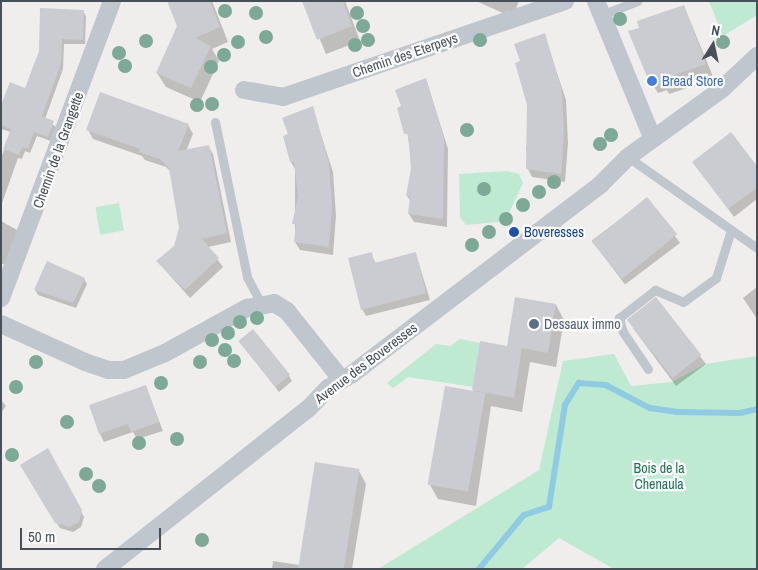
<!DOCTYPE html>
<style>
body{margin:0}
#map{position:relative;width:758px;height:570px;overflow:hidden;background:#f0eded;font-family:"Archivo Narrow",sans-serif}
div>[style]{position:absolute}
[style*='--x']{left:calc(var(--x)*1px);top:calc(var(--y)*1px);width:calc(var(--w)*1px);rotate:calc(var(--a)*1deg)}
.green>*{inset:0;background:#beead2;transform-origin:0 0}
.shadow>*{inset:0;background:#0003;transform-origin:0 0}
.stream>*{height:5.5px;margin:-2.75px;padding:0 2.75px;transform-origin:2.75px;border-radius:2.75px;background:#8fcce4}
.building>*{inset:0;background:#caccd1;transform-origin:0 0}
.service>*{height:9px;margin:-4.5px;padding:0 4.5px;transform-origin:4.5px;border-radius:4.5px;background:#bfc6ce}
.minor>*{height:18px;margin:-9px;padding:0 9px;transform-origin:9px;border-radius:9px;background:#bfc6ce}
.trees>*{width:14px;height:14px;margin:-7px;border-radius:50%;background:#7caa96}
.dots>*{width:14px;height:14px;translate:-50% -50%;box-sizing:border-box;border:2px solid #fff;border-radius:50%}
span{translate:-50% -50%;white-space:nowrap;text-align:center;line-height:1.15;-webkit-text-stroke:4.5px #fff;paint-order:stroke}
.street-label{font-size:14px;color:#474f59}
.shop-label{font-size:14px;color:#366cbe}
.left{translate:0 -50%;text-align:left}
.transit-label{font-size:14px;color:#164399}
.service-label{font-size:14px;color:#4e5e75}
.park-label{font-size:14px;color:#1e734f}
.frame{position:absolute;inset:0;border:2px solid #474f59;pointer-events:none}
.north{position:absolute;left:688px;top:20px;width:50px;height:50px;-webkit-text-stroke:4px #fff;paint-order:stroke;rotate:10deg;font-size:14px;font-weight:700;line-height:20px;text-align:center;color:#474f59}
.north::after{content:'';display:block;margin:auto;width:18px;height:22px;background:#474f59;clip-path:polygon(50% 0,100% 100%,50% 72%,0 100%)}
.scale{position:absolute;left:20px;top:528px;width:141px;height:22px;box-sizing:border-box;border:2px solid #474f59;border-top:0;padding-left:6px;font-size:15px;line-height:18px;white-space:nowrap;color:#474f59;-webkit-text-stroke:4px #fff;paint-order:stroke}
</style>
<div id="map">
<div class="green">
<i style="clip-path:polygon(709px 1px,757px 1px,757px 15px,723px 36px)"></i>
<i style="clip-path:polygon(507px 171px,519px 174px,523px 183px,508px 215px,498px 222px,466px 225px,460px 217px,459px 174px)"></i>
<i style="left:119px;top:203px;width:28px;height:24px;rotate:80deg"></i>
<i style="clip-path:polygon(460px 339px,480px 343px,473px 387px,408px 377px,393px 388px,387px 383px,436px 344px,450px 346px)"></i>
<i style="clip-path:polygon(614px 354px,631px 386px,672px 382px,705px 364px,757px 356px,757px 569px,614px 569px,559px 538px,522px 569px,378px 569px,539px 470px,563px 361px)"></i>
</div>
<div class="shadow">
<i style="clip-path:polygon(169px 1px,212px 1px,228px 42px,212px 49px,219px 61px,200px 102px,166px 87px,157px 73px,178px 26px)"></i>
<i style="clip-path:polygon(304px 1px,345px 1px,360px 41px,326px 54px)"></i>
<i style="clip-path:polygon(476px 1px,519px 1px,514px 14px,506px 11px,505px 14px)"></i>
<i style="clip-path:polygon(684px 6px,714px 79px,669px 94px,667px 90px,658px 93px,649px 79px,641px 28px)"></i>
<i style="clip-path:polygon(83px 11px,86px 16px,85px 44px,64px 44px,63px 69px,45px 119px,56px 127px,51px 141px,37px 136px,30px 153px,25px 151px,22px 159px,18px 158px,1px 206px,1px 158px,11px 132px,1px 129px,1px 108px,26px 90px,40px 51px)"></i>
<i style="clip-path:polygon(544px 34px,566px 100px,568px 143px,565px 182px,532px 177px,528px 169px,529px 156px,526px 150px,530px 123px,522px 62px)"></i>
<i style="clip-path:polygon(426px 79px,448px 149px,447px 227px,414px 222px,409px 214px,411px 202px,407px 196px,413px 168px,403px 107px)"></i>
<i style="clip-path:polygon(312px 107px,333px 172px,336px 216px,333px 255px,300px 250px,295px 242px,295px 169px,291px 162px,289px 135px)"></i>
<i style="clip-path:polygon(188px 125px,193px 134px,186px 151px,208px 146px,213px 154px,231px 242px,208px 247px,223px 267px,190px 298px,158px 262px,175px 247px,180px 228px,170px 171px,166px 167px,145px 160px,142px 156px,93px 139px,88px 130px)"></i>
<i style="clip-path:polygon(694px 162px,757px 169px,757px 199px,734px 217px)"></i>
<i style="left:647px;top:199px;width:55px;height:69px;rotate:53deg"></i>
<i style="clip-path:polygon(1px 221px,17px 230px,5px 265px,1px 263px)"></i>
<i style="clip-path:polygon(371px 254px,376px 264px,416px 254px,430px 300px,366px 316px,362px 309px)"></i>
<i style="clip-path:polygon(84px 279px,87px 284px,76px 308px,38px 295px,35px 290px)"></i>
<i style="clip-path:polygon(757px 287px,757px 319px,743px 298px)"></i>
<i style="clip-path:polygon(656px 299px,706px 364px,676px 386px,633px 328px)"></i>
<i style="clip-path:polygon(556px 305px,564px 320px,556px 367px,530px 362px,522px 412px,491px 406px,476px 506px,438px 499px,430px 485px,474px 390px,508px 347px)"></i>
<i style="clip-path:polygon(243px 346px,289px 376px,292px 381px,279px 392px)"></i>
<i style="clip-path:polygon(146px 387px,163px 431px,137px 439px,133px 432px,104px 442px,100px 434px)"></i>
<i style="clip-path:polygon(1px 400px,6px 406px,1px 413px)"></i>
<i style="clip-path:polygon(47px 450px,84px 517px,81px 527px,73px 532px,60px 528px,21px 465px)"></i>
<i style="clip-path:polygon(359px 471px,366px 484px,352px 569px,272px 569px,273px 561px,299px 565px)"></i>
</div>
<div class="stream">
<i style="--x:479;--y:569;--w:70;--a:-50.2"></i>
<i style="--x:524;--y:515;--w:26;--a:-18"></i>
<i style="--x:549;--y:507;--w:103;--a:-81.1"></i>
<i style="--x:565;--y:405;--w:26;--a:-58"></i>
<i style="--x:579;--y:383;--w:27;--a:4"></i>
<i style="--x:606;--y:385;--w:50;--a:27.6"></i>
<i style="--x:650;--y:408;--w:28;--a:8"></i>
<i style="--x:678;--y:412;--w:62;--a:0.9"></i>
<i style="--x:740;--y:413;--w:17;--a:-13"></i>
</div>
<div class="building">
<i style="clip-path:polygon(167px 1px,210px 1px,220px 27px,195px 38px,211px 46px,191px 88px,156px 73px,177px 26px)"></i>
<i style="clip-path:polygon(302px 1px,343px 1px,352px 26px,317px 40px)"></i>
<i style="clip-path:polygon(684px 5px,706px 64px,660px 80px,658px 76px,648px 79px,628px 31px,639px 28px,637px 21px)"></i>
<i style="clip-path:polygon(40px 8px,84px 10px,83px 40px,62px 39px,61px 64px,42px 116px,54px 121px,48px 137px,34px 132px,28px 149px,22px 147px,19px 155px,3px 149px,11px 129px,1px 125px,1px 105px,10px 82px,25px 88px,39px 51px)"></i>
<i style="clip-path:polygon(545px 33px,562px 91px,564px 134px,561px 174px,526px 169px,527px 105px,515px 63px,520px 61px,514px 44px)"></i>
<i style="clip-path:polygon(426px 78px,444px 139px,443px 219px,408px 214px,410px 196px,406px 196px,411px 168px,408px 134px,404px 134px,397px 108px,401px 106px,395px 90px)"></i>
<i style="clip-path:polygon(100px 92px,189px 124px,178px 151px,209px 145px,227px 233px,202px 239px,219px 258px,185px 290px,156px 261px,174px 246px,179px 228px,169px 168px,160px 159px,139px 152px,140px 149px,86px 130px)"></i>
<i style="clip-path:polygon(313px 106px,329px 163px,332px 207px,329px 247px,294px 242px,296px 224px,292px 224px,298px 196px,294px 162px,290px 162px,283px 136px,288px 134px,282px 118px)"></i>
<i style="clip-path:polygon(731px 132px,757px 166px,757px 188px,728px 209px,692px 162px)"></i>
<i style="left:647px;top:197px;width:48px;height:71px;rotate:51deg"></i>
<i style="clip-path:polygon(372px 252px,374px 263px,416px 252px,426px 293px,361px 310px,348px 258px)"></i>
<i style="clip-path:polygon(47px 261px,85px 278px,73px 303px,34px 290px)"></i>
<i style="clip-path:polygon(515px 297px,556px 304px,548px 353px,522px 348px,514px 398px,472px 390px,480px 341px,507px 346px)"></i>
<i style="left:656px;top:297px;width:74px;height:37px;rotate:52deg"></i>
<i style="left:253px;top:329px;width:59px;height:19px;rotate:51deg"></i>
<i style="clip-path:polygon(146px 385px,159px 422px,131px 432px,128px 424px,99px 434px,89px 405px)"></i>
<i style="left:445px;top:386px;width:41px;height:100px;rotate:10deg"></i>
<i style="clip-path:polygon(48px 448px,82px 510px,79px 522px,70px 527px,55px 523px,20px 465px)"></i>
<i style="left:315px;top:462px;width:45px;height:109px;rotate:9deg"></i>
</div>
<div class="service">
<i style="--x:601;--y:15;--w:39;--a:-21"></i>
<i style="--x:215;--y:122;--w:158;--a:78.3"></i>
<i style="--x:247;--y:277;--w:30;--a:62"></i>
<i style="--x:628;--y:157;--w:158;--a:35.2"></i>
<i style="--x:648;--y:369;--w:45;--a:-124"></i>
<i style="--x:623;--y:332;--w:15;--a:-106"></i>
<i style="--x:619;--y:318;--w:46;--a:-37.9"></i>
<i style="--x:655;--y:290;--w:30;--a:23"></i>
<i style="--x:683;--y:302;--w:41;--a:-36"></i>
<i style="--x:716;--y:278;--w:50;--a:-72.6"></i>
</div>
<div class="minor">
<i style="--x:596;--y:1;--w:149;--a:67.6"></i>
<i style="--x:244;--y:90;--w:40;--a:10"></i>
<i style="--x:283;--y:97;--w:298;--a:-18.8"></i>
<i style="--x:1;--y:298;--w:317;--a:-69.5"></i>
<i style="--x:1;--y:324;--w:92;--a:24.3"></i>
<i style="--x:85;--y:362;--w:24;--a:19"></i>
<i style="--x:108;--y:370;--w:16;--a:0"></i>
<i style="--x:124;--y:370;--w:44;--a:-22.5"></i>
<i style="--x:165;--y:353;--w:94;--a:-28.8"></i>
<i style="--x:247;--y:308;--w:27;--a:-10"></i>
<i style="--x:274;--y:303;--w:15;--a:32"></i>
<i style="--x:287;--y:311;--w:88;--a:51.4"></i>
<i style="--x:105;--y:569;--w:260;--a:-38.3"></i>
<i style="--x:309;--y:408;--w:28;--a:-46"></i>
<i style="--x:328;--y:388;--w:28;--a:-30"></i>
<i style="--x:352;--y:374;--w:313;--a:-37.3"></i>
<i style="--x:601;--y:184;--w:38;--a:-45"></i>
<i style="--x:628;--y:157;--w:116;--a:-35.9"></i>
<i style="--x:722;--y:89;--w:48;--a:-43.3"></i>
</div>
<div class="trees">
<i style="left:225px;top:11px"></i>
<i style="left:256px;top:13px"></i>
<i style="left:357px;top:13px"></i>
<i style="left:620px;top:19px"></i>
<i style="left:363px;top:26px"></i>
<i style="left:266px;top:37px"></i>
<i style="left:368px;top:40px"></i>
<i style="left:480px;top:40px"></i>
<i style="left:146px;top:41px"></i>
<i style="left:238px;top:42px"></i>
<i style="left:723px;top:42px"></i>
<i style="left:355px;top:45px"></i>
<i style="left:119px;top:53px"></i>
<i style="left:224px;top:55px"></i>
<i style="left:125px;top:66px"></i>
<i style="left:211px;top:67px"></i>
<i style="left:212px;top:104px"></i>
<i style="left:197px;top:105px"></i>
<i style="left:467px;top:130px"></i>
<i style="left:611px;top:135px"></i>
<i style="left:600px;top:144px"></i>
<i style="left:554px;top:182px"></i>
<i style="left:484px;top:189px"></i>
<i style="left:539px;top:192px"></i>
<i style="left:523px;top:205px"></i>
<i style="left:506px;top:219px"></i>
<i style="left:489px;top:232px"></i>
<i style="left:472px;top:245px"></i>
<i style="left:257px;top:318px"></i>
<i style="left:240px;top:322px"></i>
<i style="left:228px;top:333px"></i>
<i style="left:212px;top:340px"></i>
<i style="left:225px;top:350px"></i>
<i style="left:234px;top:361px"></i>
<i style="left:36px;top:362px"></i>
<i style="left:200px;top:362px"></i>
<i style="left:161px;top:383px"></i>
<i style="left:16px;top:387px"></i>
<i style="left:67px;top:422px"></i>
<i style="left:177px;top:439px"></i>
<i style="left:139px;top:443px"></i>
<i style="left:12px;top:455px"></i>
<i style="left:86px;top:474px"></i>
<i style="left:99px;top:486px"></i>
<i style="left:202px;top:540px"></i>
</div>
<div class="dots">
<i style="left:652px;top:81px;background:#3f7fe0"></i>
<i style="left:514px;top:232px;background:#1a4fb4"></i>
<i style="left:534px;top:324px;background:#5c6f8a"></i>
</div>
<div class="street-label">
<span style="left:405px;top:55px;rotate:-19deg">Chemin des Eterpeys</span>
<span style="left:58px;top:150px;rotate:-70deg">Chemin de la Grangette</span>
<span style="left:366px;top:363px;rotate:-37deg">Avenue des Boveresses</span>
</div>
<div class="shop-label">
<span class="left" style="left:662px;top:81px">Bread Store</span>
</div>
<div class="transit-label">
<span class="left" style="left:524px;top:232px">Boveresses</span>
</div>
<div class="service-label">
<span class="left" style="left:544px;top:324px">Dessaux immo</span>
</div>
<div class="park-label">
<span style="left:659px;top:476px">Bois de la<br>Chenaula</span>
</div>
<div class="frame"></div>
<div class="north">N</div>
<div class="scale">50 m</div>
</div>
